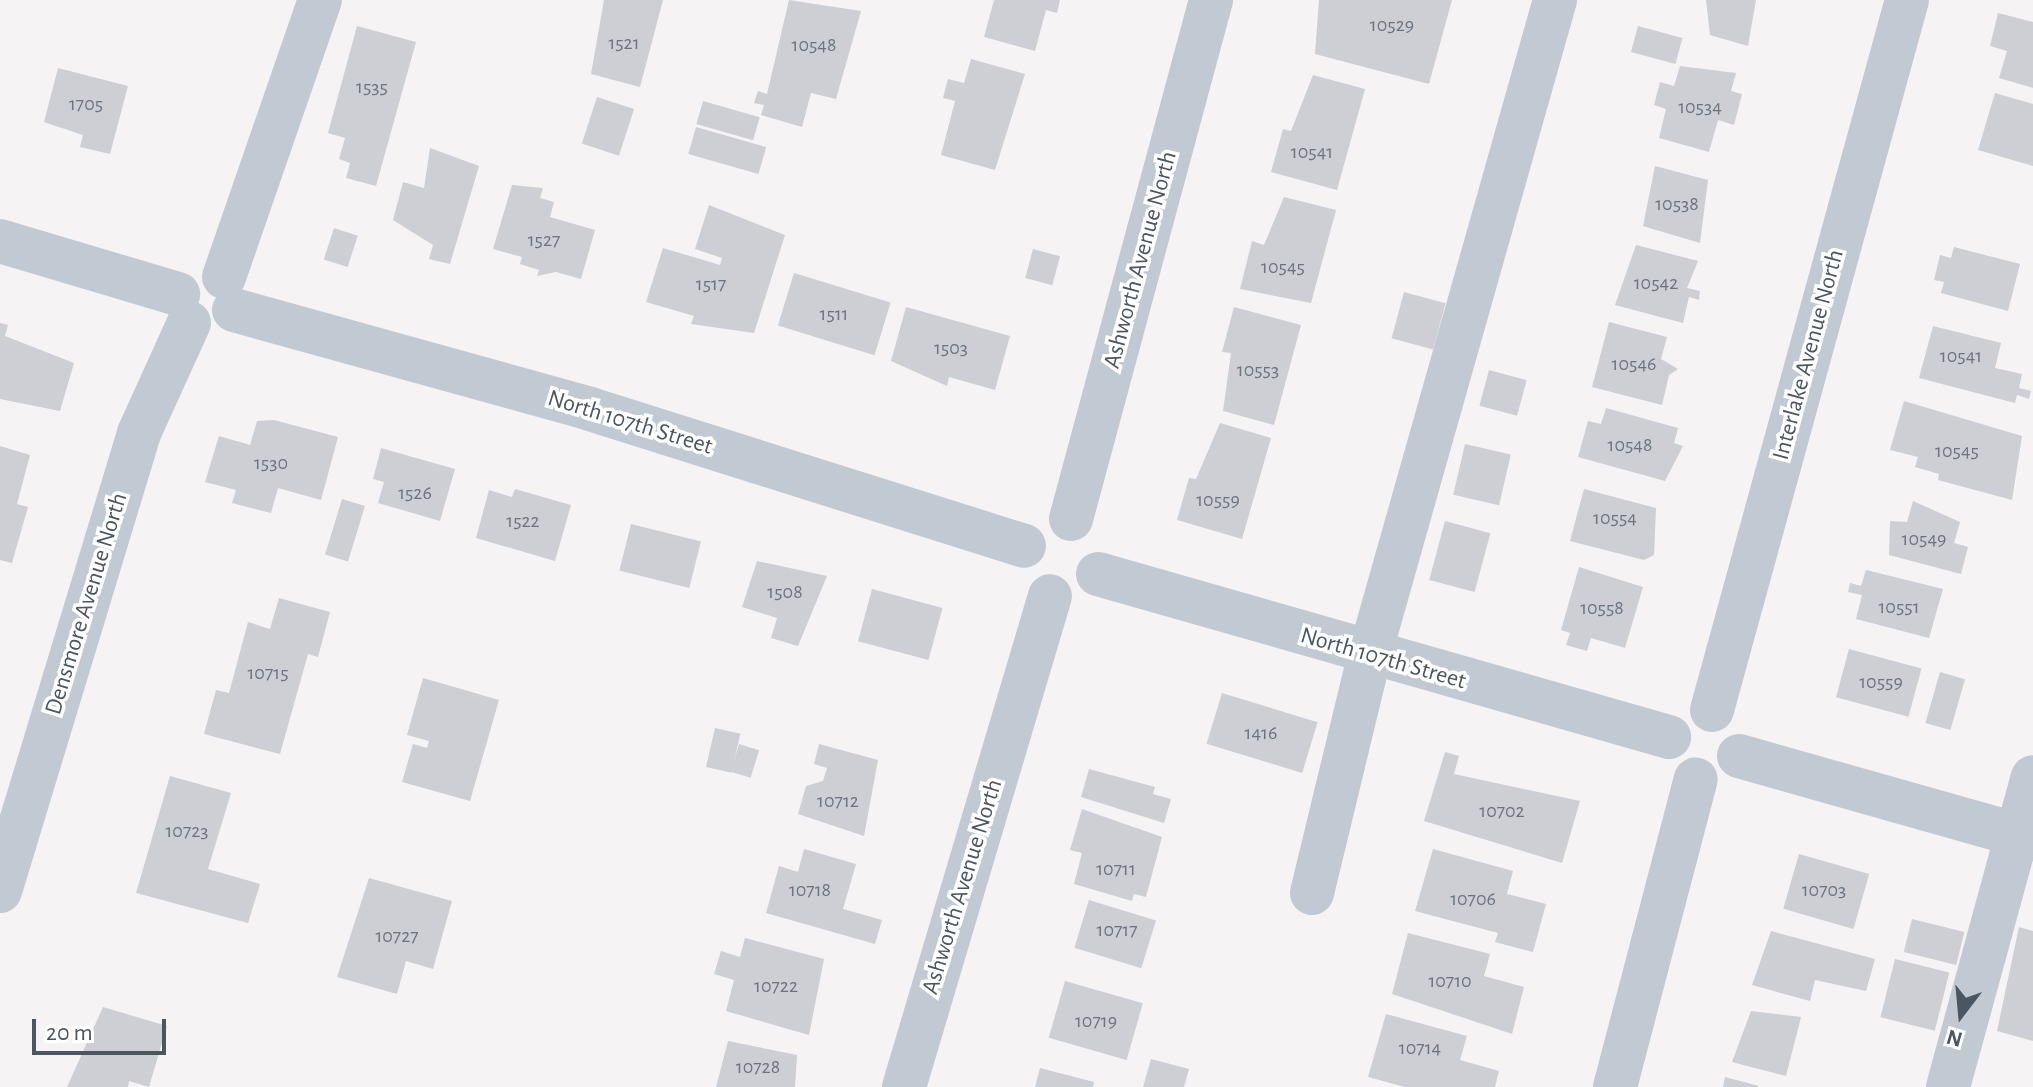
<!DOCTYPE html>
<style>
body{margin:0}
#map{position:relative;width:2033px;height:1087px;overflow:hidden;background:#f5f3f3;font-family:"Alegreya Sans",sans-serif}
div>[style]{position:absolute}
[style*='--x']{left:calc(var(--x)*1px);top:calc(var(--y)*1px);width:calc(var(--w)*1px);rotate:calc(var(--a)*1deg)}
.building>*{inset:0;background:#cdcfd5;transform-origin:0 0}
.minor>*{height:44px;margin:-22px;padding:0 22px;transform-origin:22px;border-radius:22px;background:#c1cad2}
span{translate:-50% -50%;white-space:nowrap;text-align:center;line-height:1.15;-webkit-text-stroke:7px #fff;paint-order:stroke}
.number-label{font-size:20px;color:#6b747e}
.number-label span{-webkit-text-stroke-width:0}
.street-label{font-size:24px;color:#4a5661}
.north{position:absolute;left:1921px;top:975px;width:80px;height:80px;-webkit-text-stroke:6px #fff;paint-order:stroke;rotate:196deg;font-size:22px;font-weight:700;line-height:32px;text-align:center;color:#4a5661}
.north::after{content:'';display:block;margin:auto;width:28px;height:36px;background:#4a5661;clip-path:polygon(50% 0,100% 100%,50% 72%,0 100%)}
.scale{position:absolute;left:32px;top:1019px;width:134px;height:36px;box-sizing:border-box;border:4px solid #4a5661;border-top:0;padding-left:10px;font-size:24px;line-height:28px;white-space:nowrap;color:#4a5661;-webkit-text-stroke:6px #fff;paint-order:stroke}
</style>
<div id="map">
<div class="building">
<i style="clip-path:polygon(604px 0,663px 0,640px 87px,591px 74px)"></i>
<i style="clip-path:polygon(789px 0,861px 11px,836px 99px,811px 93px,802px 127px,761px 115px,764px 105px,754px 103px,758px 91px,767px 94px)"></i>
<i style="clip-path:polygon(994px 0,1060px 0,1057px 13px,1046px 10px,1035px 51px,984px 37px)"></i>
<i style="clip-path:polygon(1319px 0,1452px 0,1429px 84px,1315px 54px)"></i>
<i style="clip-path:polygon(1706px 0,1756px 0,1748px 46px,1710px 35px)"></i>
<i style="clip-path:polygon(1998px 13px,2033px 22px,2033px 88px,1999px 78px,2007px 51px,1990px 46px)"></i>
<i style="clip-path:polygon(357px 26px,416px 42px,376px 186px,346px 178px,350px 163px,339px 159px,345px 138px,328px 133px)"></i>
<i style="left:1638px;top:26px;width:46px;height:27px;rotate:15deg"></i>
<i style="clip-path:polygon(971px 59px,1025px 74px,995px 170px,941px 155px,955px 101px,943px 98px,948px 79px,964px 83px)"></i>
<i style="clip-path:polygon(1680px 66px,1736px 73px,1731px 91px,1742px 94px,1734px 125px,1718px 120px,1709px 152px,1659px 138px,1666px 109px,1654px 105px,1660px 82px,1674px 86px)"></i>
<i style="clip-path:polygon(58px 68px,128px 86px,110px 154px,80px 147px,83px 135px,44px 122px)"></i>
<i style="clip-path:polygon(1313px 75px,1365px 89px,1337px 190px,1271px 172px,1283px 129px,1291px 131px)"></i>
<i style="clip-path:polygon(1995px 93px,2033px 104px,2033px 166px,1978px 150px)"></i>
<i style="left:597px;top:97px;width:39px;height:49px;rotate:18deg"></i>
<i style="left:703px;top:101px;width:59px;height:24px;rotate:16deg"></i>
<i style="left:696px;top:127px;width:73px;height:28px;rotate:16deg"></i>
<i style="clip-path:polygon(430px 148px,479px 166px,450px 264px,429px 259px,433px 245px,393px 220px,403px 182px,424px 188px)"></i>
<i style="clip-path:polygon(1655px 166px,1708px 180px,1700px 243px,1643px 226px)"></i>
<i style="clip-path:polygon(512px 185px,543px 188px,540px 198px,554px 202px,550px 217px,595px 230px,581px 279px,556px 272px,537px 276px,539px 270px,520px 264px,522px 257px,493px 249px)"></i>
<i style="clip-path:polygon(1284px 197px,1336px 210px,1311px 303px,1240px 289px,1252px 241px,1264px 245px)"></i>
<i style="clip-path:polygon(709px 205px,785px 235px,754px 333px,691px 324px,694px 316px,646px 302px,663px 248px,720px 265px,722px 258px,695px 249px)"></i>
<i style="left:334px;top:228px;width:25px;height:33px;rotate:18deg"></i>
<i style="clip-path:polygon(1636px 245px,1698px 261px,1687px 288px,1700px 291px,1699px 300px,1689px 297px,1683px 323px,1615px 305px)"></i>
<i style="clip-path:polygon(1954px 247px,2020px 264px,2008px 311px,1941px 293px,1944px 282px,1934px 280px,1940px 255px,1951px 258px)"></i>
<i style="left:1033px;top:249px;width:28px;height:30px;rotate:15deg"></i>
<i style="left:794px;top:273px;width:101px;height:55px;rotate:17deg"></i>
<i style="left:1404px;top:292px;width:43px;height:48px;rotate:15deg"></i>
<i style="clip-path:polygon(906px 307px,1010px 336px,995px 390px,949px 377px,947px 386px,891px 361px)"></i>
<i style="clip-path:polygon(1234px 307px,1301px 325px,1274px 425px,1223px 411px,1231px 353px,1222px 352px)"></i>
<i style="clip-path:polygon(1609px 322px,1667px 337px,1661px 359px,1678px 369px,1669px 375px,1662px 405px,1592px 387px)"></i>
<i style="clip-path:polygon(0 323px,8px 325px,5px 336px,74px 363px,60px 411px,0 399px)"></i>
<i style="clip-path:polygon(1933px 326px,2001px 343px,1995px 368px,2022px 374px,2019px 388px,2031px 391px,2029px 399px,2017px 395px,2015px 403px,1919px 378px)"></i>
<i style="left:1489px;top:370px;width:39px;height:37px;rotate:15deg"></i>
<i style="clip-path:polygon(1904px 401px,2022px 436px,2012px 500px,1938px 480px,1939px 474px,1915px 467px,1918px 457px,1890px 450px)"></i>
<i style="clip-path:polygon(1606px 408px,1678px 428px,1674px 443px,1683px 446px,1665px 481px,1578px 457px,1588px 421px,1601px 424px)"></i>
<i style="clip-path:polygon(274px 420px,338px 437px,321px 500px,278px 488px,271px 513px,232px 503px,236px 490px,205px 482px,219px 436px,250px 445px,257px 421px)"></i>
<i style="clip-path:polygon(1220px 423px,1271px 438px,1242px 539px,1177px 520px,1189px 478px,1196px 479px)"></i>
<i style="left:1465px;top:444px;width:47px;height:52px;rotate:13deg"></i>
<i style="clip-path:polygon(0 446px,30px 455px,17px 504px,28px 507px,12px 563px,0 560px)"></i>
<i style="clip-path:polygon(381px 448px,455px 469px,440px 521px,378px 503px,384px 482px,373px 479px)"></i>
<i style="clip-path:polygon(515px 489px,571px 505px,555px 561px,476px 538px,489px 490px,512px 497px)"></i>
<i style="clip-path:polygon(1584px 489px,1656px 508px,1654px 555px,1644px 560px,1570px 541px)"></i>
<i style="left:342px;top:499px;width:24px;height:58px;rotate:17deg"></i>
<i style="clip-path:polygon(1913px 501px,1960px 522px,1954px 543px,1968px 547px,1961px 574px,1889px 555px,1890px 521px,1907px 522px)"></i>
<i style="left:1445px;top:521px;width:47px;height:61px;rotate:15deg"></i>
<i style="left:631px;top:524px;width:72px;height:48px;rotate:14deg"></i>
<i style="clip-path:polygon(757px 561px,827px 576px,798px 646px,771px 638px,777px 618px,742px 607px)"></i>
<i style="clip-path:polygon(1579px 567px,1643px 587px,1625px 648px,1591px 638px,1587px 651px,1566px 645px,1570px 633px,1561px 630px)"></i>
<i style="clip-path:polygon(1866px 570px,1943px 589px,1929px 638px,1856px 619px,1862px 595px,1848px 592px,1850px 583px,1861px 586px)"></i>
<i style="left:872px;top:589px;width:73px;height:54px;rotate:15deg"></i>
<i style="clip-path:polygon(279px 598px,330px 612px,318px 657px,308px 654px,280px 754px,204px 734px,216px 690px,229px 693px,248px 622px,270px 629px)"></i>
<i style="left:1849px;top:649px;width:75px;height:50px;rotate:15deg"></i>
<i style="left:1940px;top:672px;width:26px;height:53px;rotate:16deg"></i>
<i style="clip-path:polygon(423px 678px,499px 700px,470px 801px,402px 782px,413px 744px,427px 748px,429px 741px,407px 735px)"></i>
<i style="left:1222px;top:693px;width:100px;height:53px;rotate:17deg"></i>
<i style="left:715px;top:728px;width:26px;height:40px;rotate:13deg"></i>
<i style="left:739px;top:744px;width:21px;height:29px;rotate:17deg"></i>
<i style="clip-path:polygon(819px 744px,878px 760px,864px 836px,798px 814px,806px 786px,823px 781px,827px 768px,814px 764px)"></i>
<i style="clip-path:polygon(1445px 752px,1459px 756px,1454px 774px,1580px 801px,1562px 863px,1424px 821px)"></i>
<i style="clip-path:polygon(1089px 769px,1155px 787px,1153px 794px,1171px 799px,1164px 823px,1081px 797px)"></i>
<i style="clip-path:polygon(170px 776px,231px 793px,208px 869px,260px 884px,248px 923px,136px 893px)"></i>
<i style="clip-path:polygon(1082px 809px,1162px 837px,1146px 897px,1134px 894px,1132px 901px,1074px 884px,1082px 853px,1070px 850px)"></i>
<i style="clip-path:polygon(804px 849px,856px 864px,843px 909px,882px 920px,875px 944px,766px 913px,779px 866px,798px 872px)"></i>
<i style="clip-path:polygon(1433px 849px,1513px 871px,1507px 894px,1546px 904px,1533px 952px,1495px 942px,1498px 933px,1415px 911px)"></i>
<i style="left:1799px;top:854px;width:73px;height:57px;rotate:16deg"></i>
<i style="clip-path:polygon(369px 878px,452px 901px,433px 969px,406px 961px,397px 994px,337px 977px)"></i>
<i style="left:1089px;top:900px;width:70px;height:50px;rotate:17deg"></i>
<i style="left:1912px;top:919px;width:54px;height:34px;rotate:14deg"></i>
<i style="clip-path:polygon(2019px 927px,2033px 931px,2033px 1041px,1997px 1031px)"></i>
<i style="clip-path:polygon(1771px 931px,1875px 959px,1866px 991px,1815px 980px,1810px 1001px,1752px 985px)"></i>
<i style="clip-path:polygon(1408px 933px,1490px 954px,1484px 976px,1524px 987px,1512px 1034px,1392px 994px)"></i>
<i style="clip-path:polygon(745px 938px,824px 959px,809px 1035px,726px 1011px,734px 980px,714px 974px,721px 951px,740px 957px)"></i>
<i style="left:1895px;top:959px;width:56px;height:60px;rotate:14deg"></i>
<i style="left:1065px;top:981px;width:81px;height:59px;rotate:16deg"></i>
<i style="clip-path:polygon(103px 1007px,167px 1026px,149px 1087px,129px 1081px,128px 1087px,67px 1087px)"></i>
<i style="clip-path:polygon(1751px 1011px,1801px 1017px,1786px 1076px,1732px 1062px)"></i>
<i style="clip-path:polygon(1386px 1014px,1467px 1036px,1460px 1060px,1499px 1071px,1495px 1087px,1405px 1087px,1368px 1077px)"></i>
<i style="clip-path:polygon(728px 1041px,797px 1055px,795px 1087px,716px 1087px)"></i>
<i style="clip-path:polygon(1151px 1059px,1189px 1069px,1184px 1087px,1143px 1087px)"></i>
<i style="clip-path:polygon(1040px 1068px,1094px 1082px,1093px 1087px,1035px 1087px)"></i>
<i style="clip-path:polygon(1725px 1077px,1759px 1086px,1758px 1087px,1723px 1087px)"></i>
</div>
<div class="minor">
<i style="--x:0;--y:241;--w:186;--a:16.6"></i>
<i style="--x:224;--y:277;--w:293;--a:-70.9"></i>
<i style="--x:234;--y:310;--w:370;--a:15.5"></i>
<i style="--x:590;--y:409;--w:455;--a:17.5"></i>
<i style="--x:1071;--y:519;--w:538;--a:-74.9"></i>
<i style="--x:1098;--y:574;--w:594;--a:15.93"></i>
<i style="--x:1712;--y:710;--w:736;--a:-74.64"></i>
<i style="--x:1739;--y:756;--w:305;--a:15.8"></i>
<i style="--x:0;--y:891;--w:479;--a:-73.1"></i>
<i style="--x:139;--y:433;--w:121;--a:-65.6"></i>
<i style="--x:1312;--y:893;--w:243;--a:-76.4"></i>
<i style="--x:1369;--y:657;--w:683;--a:-74.19"></i>
<i style="--x:904;--y:1087;--w:512;--a:-73.44"></i>
<i style="--x:1615;--y:1087;--w:318;--a:-75.3"></i>
<i style="--x:1948;--y:1087;--w:321;--a:-74.7"></i>
</div>
<div class="number-label">
<span style="left:1392px;top:25px">10529</span>
<span style="left:624px;top:43px">1521</span>
<span style="left:814px;top:45px">10548</span>
<span style="left:372px;top:87px">1535</span>
<span style="left:86px;top:104px">1705</span>
<span style="left:1700px;top:107px">10534</span>
<span style="left:1312px;top:152px">10541</span>
<span style="left:1677px;top:204px">10538</span>
<span style="left:544px;top:240px">1527</span>
<span style="left:1283px;top:267px">10545</span>
<span style="left:1656px;top:283px">10542</span>
<span style="left:711px;top:284px">1517</span>
<span style="left:834px;top:314px">1511</span>
<span style="left:951px;top:348px">1503</span>
<span style="left:1961px;top:356px">10541</span>
<span style="left:1634px;top:364px">10546</span>
<span style="left:1258px;top:370px">10553</span>
<span style="left:1630px;top:445px">10548</span>
<span style="left:1957px;top:451px">10545</span>
<span style="left:271px;top:463px">1530</span>
<span style="left:415px;top:493px">1526</span>
<span style="left:1218px;top:500px">10559</span>
<span style="left:1615px;top:518px">10554</span>
<span style="left:523px;top:521px">1522</span>
<span style="left:1924px;top:539px">10549</span>
<span style="left:785px;top:592px">1508</span>
<span style="left:1899px;top:607px">10551</span>
<span style="left:1602px;top:608px">10558</span>
<span style="left:268px;top:673px">10715</span>
<span style="left:1881px;top:682px">10559</span>
<span style="left:1261px;top:733px">1416</span>
<span style="left:838px;top:801px">10712</span>
<span style="left:1502px;top:811px">10702</span>
<span style="left:187px;top:831px">10723</span>
<span style="left:1116px;top:869px">10711</span>
<span style="left:810px;top:890px">10718</span>
<span style="left:1824px;top:890px">10703</span>
<span style="left:1473px;top:899px">10706</span>
<span style="left:1117px;top:930px">10717</span>
<span style="left:397px;top:936px">10727</span>
<span style="left:1450px;top:981px">10710</span>
<span style="left:776px;top:986px">10722</span>
<span style="left:1096px;top:1021px">10719</span>
<span style="left:1420px;top:1048px">10714</span>
<span style="left:758px;top:1067px">10728</span>
</div>
<div class="street-label">
<span style="left:1141px;top:260px;rotate:-75deg">Ashworth Avenue North</span>
<span style="left:1809px;top:355px;rotate:-75deg">Interlake Avenue North</span>
<span style="left:630px;top:423px;rotate:17deg">North 107th Street</span>
<span style="left:87px;top:604px;rotate:-73deg">Densmore Avenue North</span>
<span style="left:1383px;top:659px;rotate:16deg">North 107th Street</span>
<span style="left:963px;top:887px;rotate:-73deg">Ashworth Avenue North</span>
</div>
<div class="north">N</div>
<div class="scale">20 m</div>
</div>
